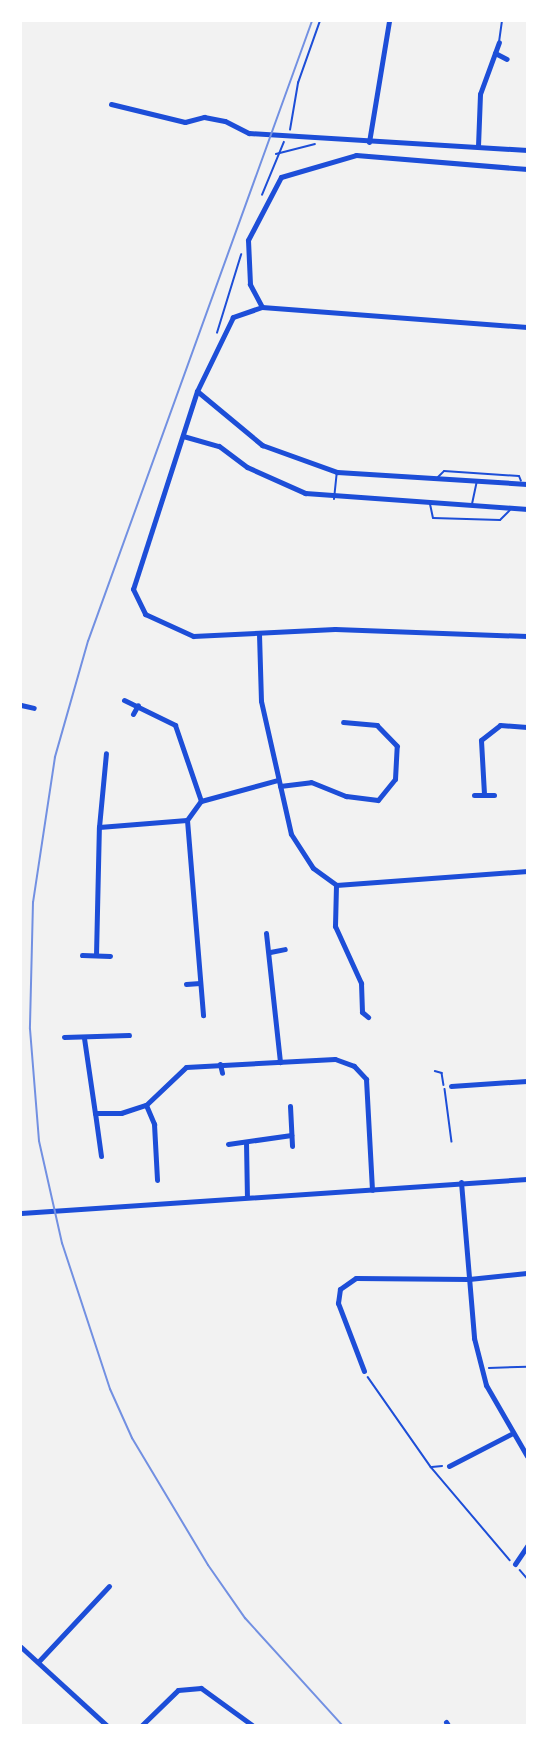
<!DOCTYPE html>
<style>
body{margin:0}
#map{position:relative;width:548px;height:1746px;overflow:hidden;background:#f2f2f2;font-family:Signika,sans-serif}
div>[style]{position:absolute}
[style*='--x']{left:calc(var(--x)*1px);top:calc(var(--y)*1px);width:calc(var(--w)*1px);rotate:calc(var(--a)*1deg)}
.path>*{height:1.5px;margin:-0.75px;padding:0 0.75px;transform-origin:0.75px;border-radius:0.75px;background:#1d4ed8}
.service>*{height:2px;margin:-1px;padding:0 1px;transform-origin:1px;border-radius:1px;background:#1d4ed8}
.minor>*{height:5px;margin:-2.5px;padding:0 2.5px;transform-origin:2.5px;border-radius:2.5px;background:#1d4ed8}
.rail>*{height:2px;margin:-1px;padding:0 1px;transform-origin:1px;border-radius:1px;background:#7290e2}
span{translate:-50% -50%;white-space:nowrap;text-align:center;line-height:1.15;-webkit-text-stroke:6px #fff;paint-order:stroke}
.frame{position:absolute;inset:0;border:22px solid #fff;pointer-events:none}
</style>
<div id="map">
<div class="path">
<i style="--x:290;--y:130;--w:48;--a:-80.3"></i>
<i style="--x:298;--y:83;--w:66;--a:-70.5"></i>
<i style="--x:276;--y:154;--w:40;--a:-14.4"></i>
<i style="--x:262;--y:195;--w:57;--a:-67.5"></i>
<i style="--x:217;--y:333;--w:82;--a:-72.9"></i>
<i style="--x:435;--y:1071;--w:7;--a:16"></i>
<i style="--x:442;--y:1073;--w:12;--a:81"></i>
<i style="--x:445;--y:1089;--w:53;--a:82.5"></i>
<i style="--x:489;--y:1368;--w:38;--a:-2"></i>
<i style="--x:368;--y:1377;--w:110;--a:55"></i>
<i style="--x:431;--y:1467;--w:122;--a:49.7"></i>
<i style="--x:432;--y:1467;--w:10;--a:-6"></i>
<i style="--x:520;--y:1570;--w:11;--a:49"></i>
</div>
<div class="service">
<i style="--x:499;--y:42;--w:21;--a:-82"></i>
<i style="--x:438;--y:477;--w:8;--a:-45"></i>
<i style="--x:444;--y:471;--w:75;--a:3.8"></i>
<i style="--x:519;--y:476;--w:5;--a:68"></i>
<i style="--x:334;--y:499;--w:27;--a:-84"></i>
<i style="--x:430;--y:504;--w:14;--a:78"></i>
<i style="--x:433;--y:518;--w:67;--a:1.7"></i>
<i style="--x:500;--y:520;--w:14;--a:-45"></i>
<i style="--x:472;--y:504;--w:24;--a:-78"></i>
</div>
<div class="minor">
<i style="--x:495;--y:53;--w:13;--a:27"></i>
<i style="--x:111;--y:104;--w:76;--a:13.7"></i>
<i style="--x:185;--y:122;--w:20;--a:-15"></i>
<i style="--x:204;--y:117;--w:21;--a:11"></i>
<i style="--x:225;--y:121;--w:27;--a:27"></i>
<i style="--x:249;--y:133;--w:279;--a:3.5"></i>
<i style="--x:369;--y:142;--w:123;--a:-80.6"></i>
<i style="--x:478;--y:146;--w:52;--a:-87.8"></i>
<i style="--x:480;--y:94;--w:55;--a:-69.9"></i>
<i style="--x:262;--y:307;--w:26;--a:-118"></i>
<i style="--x:250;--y:284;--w:44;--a:-92.6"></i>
<i style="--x:248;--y:240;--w:71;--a:-62.4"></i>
<i style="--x:281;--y:177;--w:78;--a:-16.3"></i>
<i style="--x:356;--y:155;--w:172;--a:4.7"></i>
<i style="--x:527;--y:327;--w:266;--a:-175.7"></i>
<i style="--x:262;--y:307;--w:31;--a:161"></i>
<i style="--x:233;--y:317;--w:82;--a:115.9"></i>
<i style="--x:197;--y:391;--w:208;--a:107.9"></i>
<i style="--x:133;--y:589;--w:28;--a:64"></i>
<i style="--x:145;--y:614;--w:53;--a:24.6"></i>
<i style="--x:193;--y:636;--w:142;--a:-2.8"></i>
<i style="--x:335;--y:629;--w:192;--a:2.1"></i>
<i style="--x:197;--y:391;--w:85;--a:39.7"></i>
<i style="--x:262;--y:445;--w:80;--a:19.8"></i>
<i style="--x:337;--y:472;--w:190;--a:3.6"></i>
<i style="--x:183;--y:436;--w:37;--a:16"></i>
<i style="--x:219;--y:446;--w:35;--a:37"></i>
<i style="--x:247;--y:467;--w:64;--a:24.1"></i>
<i style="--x:305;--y:493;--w:223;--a:4.1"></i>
<i style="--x:259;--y:634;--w:67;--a:88.3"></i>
<i style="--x:261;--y:701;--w:136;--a:77.3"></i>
<i style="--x:291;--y:834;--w:40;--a:57.1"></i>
<i style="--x:313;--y:868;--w:29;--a:36"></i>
<i style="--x:336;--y:885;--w:192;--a:-4.2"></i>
<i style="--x:124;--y:700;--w:57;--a:26.1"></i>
<i style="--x:175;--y:725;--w:80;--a:71.1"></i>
<i style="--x:21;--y:705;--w:13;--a:13"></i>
<i style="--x:133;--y:714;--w:10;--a:-61"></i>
<i style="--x:280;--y:786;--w:31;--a:-7"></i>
<i style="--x:311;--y:782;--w:38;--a:22"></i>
<i style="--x:346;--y:796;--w:32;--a:7"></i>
<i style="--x:378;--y:800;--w:27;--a:-51"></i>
<i style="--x:395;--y:779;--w:33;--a:-87"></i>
<i style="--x:397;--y:746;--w:29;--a:-134"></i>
<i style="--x:377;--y:725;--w:34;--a:-175"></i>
<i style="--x:484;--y:794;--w:54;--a:-93.2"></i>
<i style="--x:481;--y:740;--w:24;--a:-38"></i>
<i style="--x:500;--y:725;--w:27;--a:4"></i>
<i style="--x:474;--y:795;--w:20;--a:0"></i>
<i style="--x:187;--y:820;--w:196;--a:85.3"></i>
<i style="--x:99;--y:827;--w:74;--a:-84.6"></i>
<i style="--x:336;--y:885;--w:41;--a:91.4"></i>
<i style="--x:335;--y:926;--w:63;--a:65.5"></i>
<i style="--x:361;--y:983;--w:29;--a:88"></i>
<i style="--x:362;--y:1012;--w:8;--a:40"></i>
<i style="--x:266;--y:933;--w:130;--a:83.8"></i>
<i style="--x:270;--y:952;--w:15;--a:-11"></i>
<i style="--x:82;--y:955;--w:28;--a:2"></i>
<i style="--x:96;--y:955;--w:128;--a:-88.7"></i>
<i style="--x:99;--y:827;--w:88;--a:-4.5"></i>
<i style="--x:187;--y:820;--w:24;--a:-54"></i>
<i style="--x:201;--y:801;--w:80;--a:-15.3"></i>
<i style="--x:186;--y:984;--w:14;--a:-4"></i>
<i style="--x:64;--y:1037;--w:65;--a:-1.8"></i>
<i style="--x:84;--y:1038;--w:76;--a:81.7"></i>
<i style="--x:220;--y:1064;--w:9;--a:77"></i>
<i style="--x:451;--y:1086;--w:76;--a:-3.8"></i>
<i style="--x:146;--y:1105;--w:21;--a:67"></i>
<i style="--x:154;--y:1124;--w:56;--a:86.9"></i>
<i style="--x:290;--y:1106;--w:40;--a:87.1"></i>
<i style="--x:246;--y:1142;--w:55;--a:89"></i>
<i style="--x:228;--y:1144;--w:64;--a:-8.1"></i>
<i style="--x:101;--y:1156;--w:43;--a:-97.9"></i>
<i style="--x:95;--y:1113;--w:26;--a:0"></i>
<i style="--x:121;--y:1113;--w:26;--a:-18"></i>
<i style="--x:146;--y:1105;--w:55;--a:-43.5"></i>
<i style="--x:186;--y:1067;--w:149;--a:-3.1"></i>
<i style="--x:335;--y:1059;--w:20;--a:20"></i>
<i style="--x:354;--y:1066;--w:18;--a:47"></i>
<i style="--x:366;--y:1079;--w:111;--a:86.9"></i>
<i style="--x:461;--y:1182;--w:157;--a:85.2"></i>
<i style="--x:474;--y:1338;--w:49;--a:75.7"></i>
<i style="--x:486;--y:1385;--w:82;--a:60"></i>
<i style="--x:21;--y:1213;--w:507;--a:-3.84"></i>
<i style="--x:364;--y:1371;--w:73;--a:-110.9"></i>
<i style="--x:338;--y:1303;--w:14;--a:-82"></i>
<i style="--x:340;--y:1289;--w:19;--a:-35"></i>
<i style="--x:356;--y:1278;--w:113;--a:0.5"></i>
<i style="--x:469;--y:1279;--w:58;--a:-5.9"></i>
<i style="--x:449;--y:1466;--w:70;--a:-27.3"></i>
<i style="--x:515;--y:1564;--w:22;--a:-56"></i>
<i style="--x:21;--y:1647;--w:115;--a:42.5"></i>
<i style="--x:38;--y:1662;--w:104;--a:-46.9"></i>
<i style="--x:446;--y:1722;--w:4;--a:56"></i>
<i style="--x:142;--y:1725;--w:50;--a:-44.2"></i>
<i style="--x:178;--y:1690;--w:23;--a:-5"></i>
<i style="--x:201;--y:1688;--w:63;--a:36"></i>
</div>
<div class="rail">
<i style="--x:312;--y:21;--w:659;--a:109.86"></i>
<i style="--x:88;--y:641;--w:121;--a:105.9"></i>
<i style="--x:55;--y:757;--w:147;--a:98.6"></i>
<i style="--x:33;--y:902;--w:127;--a:91.4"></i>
<i style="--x:30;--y:1029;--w:112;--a:85.4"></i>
<i style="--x:39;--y:1141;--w:105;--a:77.3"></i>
<i style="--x:62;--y:1243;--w:154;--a:71.8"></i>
<i style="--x:110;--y:1389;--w:54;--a:65.8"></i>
<i style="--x:132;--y:1438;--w:148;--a:59.1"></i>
<i style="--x:208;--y:1565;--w:65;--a:55.1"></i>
<i style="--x:245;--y:1618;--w:144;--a:47.8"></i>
</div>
<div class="frame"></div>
</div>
